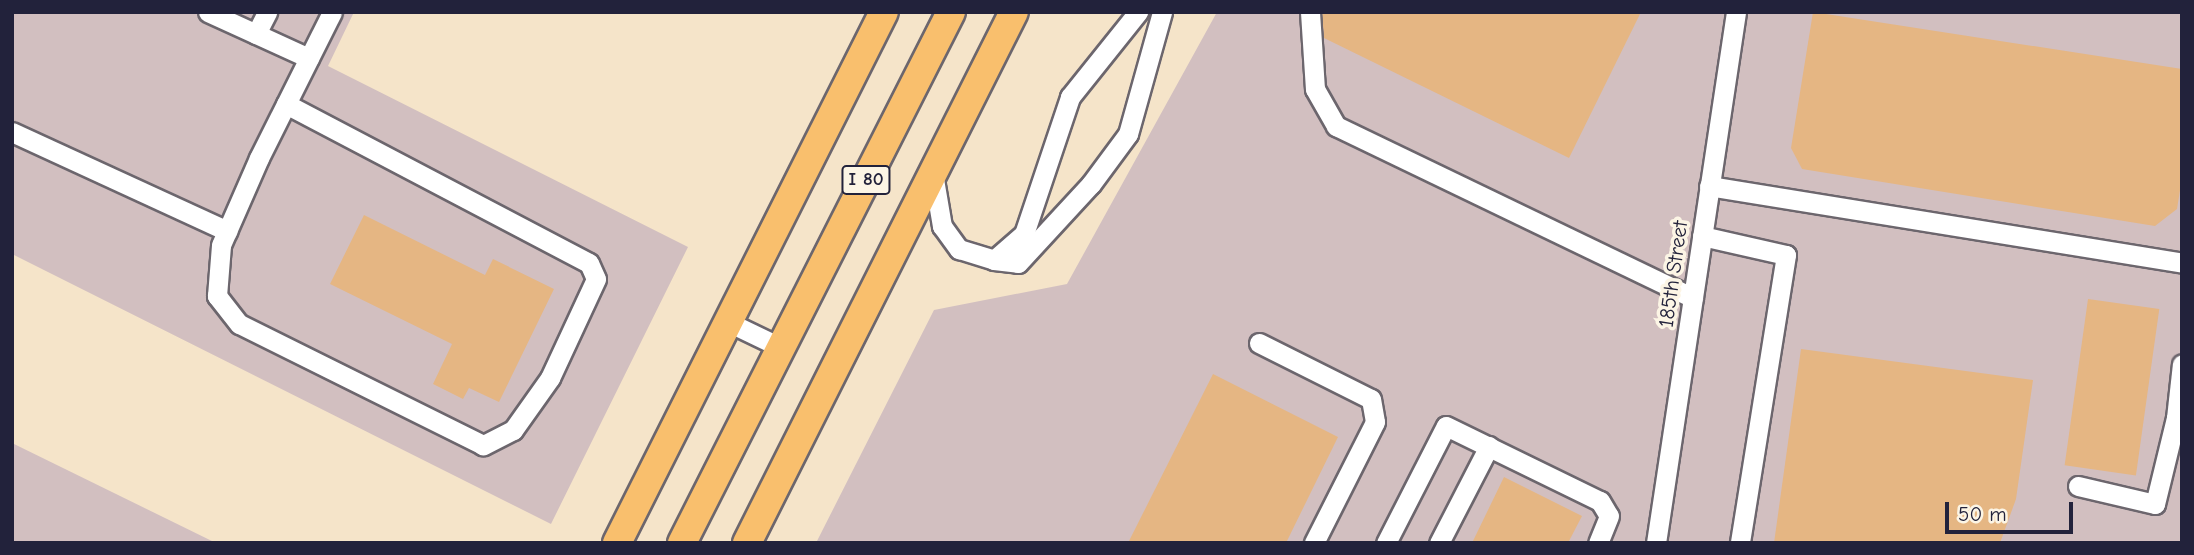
<!DOCTYPE html>
<style>
body{margin:0}
#map{position:relative;width:2194px;height:555px;overflow:hidden;background:#f5e4c9;font-family:"Comic Neue",sans-serif}
div>[style]{position:absolute}
[style*='--x']{left:calc(var(--x)*1px);top:calc(var(--y)*1px);width:calc(var(--w)*1px);rotate:calc(var(--a)*1deg)}
.industrial>*{inset:0;background:#d2bfc0}
.building>*{inset:0;background:#e5b683;transform-origin:0 0}
.roads{filter:drop-shadow(2px 0 #6c666d) drop-shadow(-2px 0 #6c666d) drop-shadow(0 2px #6c666d) drop-shadow(0 -2px #6c666d)}
.minor>*{height:19px;margin:-9.5px;padding:0 9.5px;transform-origin:9.5px;border-radius:9.5px;background:#fff}
.highway>*{height:28px;margin:-14px;padding:0 14px;transform-origin:14px;border-radius:14px;background:#f9bf6d}
span{translate:-50% -50%;white-space:nowrap;text-align:center;line-height:1.15;-webkit-text-stroke:7px #fcf5e5;paint-order:stroke}
.shield-label span{padding:2px 5px;background:#fcf5e5;border:2px solid;border-radius:5px;-webkit-text-stroke-width:0}
.shield-label{font-size:19px;color:#22223b;font-weight:700}
.street-label{font-size:21px;color:#22223b}
.frame{position:absolute;inset:0;border:14px solid #22223b;pointer-events:none}
.scale{position:absolute;left:1945px;top:502px;width:128px;height:32px;box-sizing:border-box;border:4px solid #22223b;border-top:0;padding-left:9px;font-size:21px;line-height:24px;white-space:nowrap;color:#22223b;-webkit-text-stroke:5px #fcf5e5;paint-order:stroke}
</style>
<div id="map">
<div class="industrial">
<i style="clip-path:polygon(12px 12px,354px 12px,328px 66px,688px 247px,551px 524px,12px 254px)"></i>
<i style="clip-path:polygon(1217px 12px,2182px 12px,2182px 543px,816px 543px,934px 310px,1067px 284px)"></i>
<i style="clip-path:polygon(12px 443px,216px 543px,12px 543px)"></i>
</div>
<div class="building">
<i style="clip-path:polygon(1322px 12px,1641px 12px,1569px 158px,1324px 38px)"></i>
<i style="clip-path:polygon(1813px 12px,2182px 69px,2182px 178px,2177px 209px,2155px 226px,1802px 169px,1791px 148px)"></i>
<i style="clip-path:polygon(364px 215px,485px 275px,493px 259px,554px 289px,499px 402px,469px 388px,463px 399px,433px 384px,452px 344px,330px 284px)"></i>
<i style="left:2088px;top:299px;width:72px;height:168px;rotate:8deg"></i>
<i style="clip-path:polygon(1801px 349px,2033px 380px,2016px 499px,2000px 543px,1774px 543px)"></i>
<i style="clip-path:polygon(1213px 374px,1338px 437px,1286px 543px,1128px 543px)"></i>
<i style="clip-path:polygon(1504px 477px,1582px 516px,1568px 543px,1472px 543px)"></i>
</div>
<div class="roads">
<div class="minor">
<i style="--x:208;--y:12;--w:111;--a:24.5"></i>
<i style="--x:1310;--y:12;--w:77;--a:86.3"></i>
<i style="--x:1315;--y:89;--w:43;--a:60.4"></i>
<i style="--x:1336;--y:126;--w:396;--a:25.7"></i>
<i style="--x:256;--y:34;--w:25;--a:-63"></i>
<i style="--x:286;--y:104;--w:342;--a:27.7"></i>
<i style="--x:589;--y:263;--w:17;--a:66"></i>
<i style="--x:596;--y:279;--w:109;--a:114.9"></i>
<i style="--x:550;--y:378;--w:64;--a:125.4"></i>
<i style="--x:513;--y:430;--w:34;--a:153"></i>
<i style="--x:483;--y:445;--w:272;--a:-153.6"></i>
<i style="--x:239;--y:324;--w:36;--a:-128"></i>
<i style="--x:217;--y:296;--w:51;--a:-85.5"></i>
<i style="--x:221;--y:245;--w:95;--a:-66.4"></i>
<i style="--x:259;--y:158;--w:163;--a:-63.4"></i>
<i style="--x:12;--y:132;--w:237;--a:24.7"></i>
<i style="--x:933;--y:173;--w:54;--a:80.4"></i>
<i style="--x:942;--y:226;--w:29;--a:54"></i>
<i style="--x:959;--y:249;--w:37;--a:17"></i>
<i style="--x:994;--y:260;--w:40;--a:-41"></i>
<i style="--x:1024;--y:234;--w:145;--a:-71.4"></i>
<i style="--x:1070;--y:97;--w:109;--a:-51.3"></i>
<i style="--x:1709;--y:186;--w:479;--a:9.2"></i>
<i style="--x:1702;--y:236;--w:86;--a:12.7"></i>
<i style="--x:1786;--y:255;--w:292;--a:99.1"></i>
<i style="--x:994;--y:260;--w:24;--a:7"></i>
<i style="--x:1018;--y:263;--w:108;--a:-47.3"></i>
<i style="--x:1091;--y:184;--w:62;--a:-53.5"></i>
<i style="--x:1128;--y:134;--w:127;--a:-74.4"></i>
<i style="--x:728;--y:322;--w:60;--a:25.7"></i>
<i style="--x:1259;--y:343;--w:125;--a:26.6"></i>
<i style="--x:1371;--y:399;--w:23;--a:80"></i>
<i style="--x:1375;--y:422;--w:136;--a:116.8"></i>
<i style="--x:2176;--y:418;--w:54;--a:-83.7"></i>
<i style="--x:2078;--y:486;--w:79;--a:13.2"></i>
<i style="--x:2155;--y:504;--w:89;--a:-76.3"></i>
<i style="--x:2176;--y:418;--w:6;--a:9"></i>
<i style="--x:1386;--y:543;--w:131;--a:-62.9"></i>
<i style="--x:1446;--y:426;--w:171;--a:26"></i>
<i style="--x:1600;--y:501;--w:17;--a:59"></i>
<i style="--x:1609;--y:516;--w:29;--a:112"></i>
<i style="--x:1439;--y:543;--w:109;--a:-62.7"></i>
<i style="--x:1656;--y:543;--w:537;--a:-81.43"></i>
</div>
<div class="highway">
<i style="--x:617;--y:543;--w:594;--a:-63.31"></i>
<i style="--x:682;--y:543;--w:595;--a:-63.13"></i>
<i style="--x:747;--y:543;--w:594;--a:-63.31"></i>
</div>
</div>
<div class="shield-label">
<span style="left:866px;top:180px">I 80</span>
</div>
<div class="street-label">
<span style="left:1673px;top:274px;rotate:-82deg">185th Street</span>
</div>
<div class="frame"></div>
<div class="scale">50 m</div>
</div>
